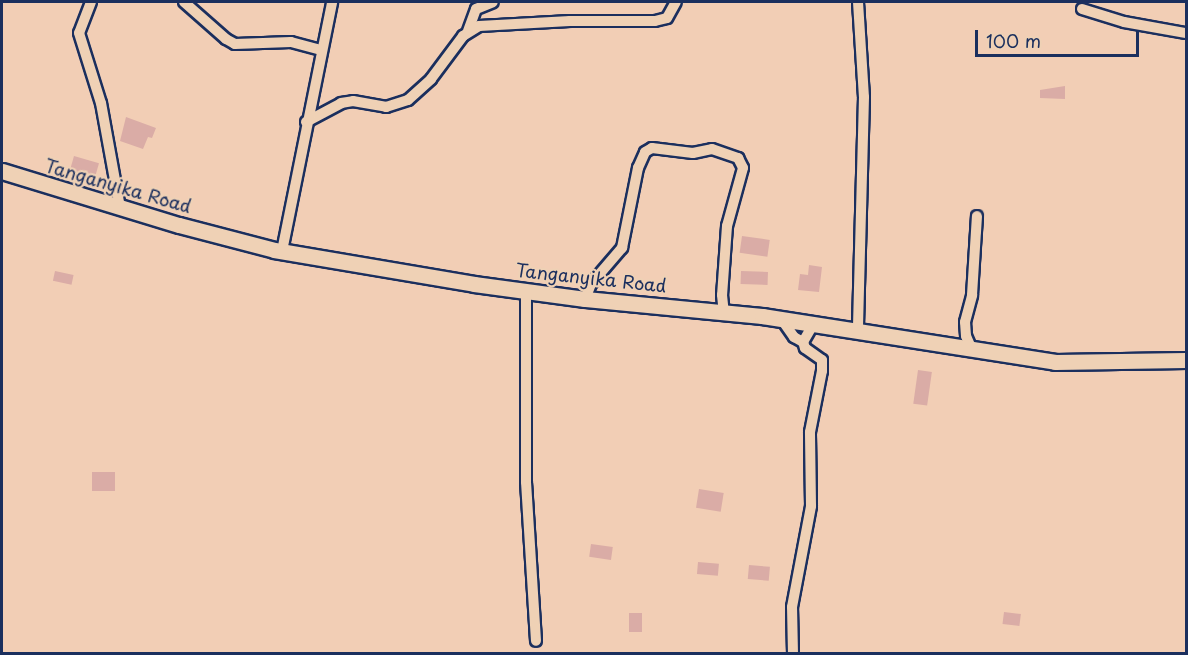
<!DOCTYPE html>
<style>
body{margin:0}
#map{position:relative;width:1188px;height:655px;overflow:hidden;background:#f2ceb5;font-family:"Playpen Sans",sans-serif}
div>[style]{position:absolute}
[style*='--x']{left:calc(var(--x)*1px);top:calc(var(--y)*1px);width:calc(var(--w)*1px);rotate:calc(var(--a)*1deg)}
.building>*{inset:0;background:#daaca6;transform-origin:0 0}
.roads{filter:drop-shadow(2px 0 #1b2f5e) drop-shadow(-2px 0 #1b2f5e) drop-shadow(0 2px #1b2f5e) drop-shadow(0 -2px #1b2f5e)}
.street>*{height:10px;margin:-5px;padding:0 5px;transform-origin:5px;border-radius:5px;background:#efd1b5}
.secondary>*{height:15px;margin:-7.5px;padding:0 7.5px;transform-origin:7.5px;border-radius:7.5px;background:#efd1b5}
span{translate:-50% -50%;white-space:nowrap;text-align:center;line-height:1.15;-webkit-text-stroke:4.5px #efd1b5;paint-order:stroke}
.street-label{font-size:18px;color:#1b2f5e}
.frame{position:absolute;inset:0;border:3px solid #1b2f5e;pointer-events:none}
.scale{position:absolute;left:975px;top:30px;width:164px;height:27px;box-sizing:border-box;border:3px solid #1b2f5e;border-top:0;padding-left:8px;font-size:18px;line-height:21px;white-space:nowrap;color:#1b2f5e;-webkit-text-stroke:4px #efd1b5;paint-order:stroke}
</style>
<div id="map">
<div class="building">
<i style="clip-path:polygon(1065px 86px,1065px 99px,1040px 98px,1040px 90px)"></i>
<i style="clip-path:polygon(126px 117px,156px 128px,152px 138px,148px 137px,143px 149px,120px 141px)"></i>
<i style="left:74px;top:156px;width:26px;height:16px;rotate:16deg"></i>
<i style="left:742px;top:236px;width:28px;height:17px;rotate:8deg"></i>
<i style="clip-path:polygon(809px 265px,822px 267px,819px 292px,798px 290px,800px 274px,808px 275px)"></i>
<i style="left:55px;top:271px;width:19px;height:10px;rotate:12deg"></i>
<i style="left:741px;top:271px;width:27px;height:13px;rotate:2deg"></i>
<i style="left:918px;top:370px;width:14px;height:34px;rotate:8deg"></i>
<i style="left:92px;top:472px;width:23px;height:19px"></i>
<i style="left:699px;top:489px;width:25px;height:19px;rotate:9deg"></i>
<i style="left:591px;top:544px;width:22px;height:13px;rotate:8deg"></i>
<i style="left:698px;top:562px;width:21px;height:12px;rotate:5deg"></i>
<i style="left:749px;top:565px;width:21px;height:14px;rotate:5deg"></i>
<i style="left:1004px;top:612px;width:17px;height:12px;rotate:7deg"></i>
<i style="left:629px;top:613px;width:13px;height:19px"></i>
</div>
<div class="roads">
<div class="street">
<i style="--x:91;--y:2;--w:33;--a:111"></i>
<i style="--x:79;--y:33;--w:73;--a:72.6"></i>
<i style="--x:101;--y:103;--w:107;--a:79.7"></i>
<i style="--x:184;--y:2;--w:56;--a:41.4"></i>
<i style="--x:226;--y:39;--w:10;--a:29"></i>
<i style="--x:235;--y:44;--w:56;--a:-2"></i>
<i style="--x:291;--y:42;--w:31;--a:15"></i>
<i style="--x:858;--y:2;--w:95;--a:86.4"></i>
<i style="--x:864;--y:97;--w:234;--a:91.5"></i>
<i style="--x:1082;--y:9;--w:44;--a:17.2"></i>
<i style="--x:1124;--y:22;--w:63;--a:10.1"></i>
<i style="--x:468;--y:31;--w:23;--a:-70"></i>
<i style="--x:476;--y:9;--w:18;--a:-22"></i>
<i style="--x:306;--y:122;--w:40;--a:-28"></i>
<i style="--x:341;--y:103;--w:12;--a:-9"></i>
<i style="--x:353;--y:101;--w:34;--a:10"></i>
<i style="--x:386;--y:107;--w:23;--a:-18"></i>
<i style="--x:408;--y:100;--w:31;--a:-42"></i>
<i style="--x:431;--y:79;--w:54;--a:-53.3"></i>
<i style="--x:463;--y:36;--w:19;--a:-32"></i>
<i style="--x:479;--y:26;--w:91;--a:-3.1"></i>
<i style="--x:570;--y:21;--w:85;--a:0"></i>
<i style="--x:655;--y:21;--w:12;--a:-14"></i>
<i style="--x:667;--y:18;--w:18;--a:-61"></i>
<i style="--x:282;--y:251;--w:254;--a:-78.6"></i>
<i style="--x:526;--y:291;--w:191;--a:90"></i>
<i style="--x:526;--y:482;--w:159;--a:86.4"></i>
<i style="--x:585;--y:299;--w:16;--a:-68"></i>
<i style="--x:591;--y:284;--w:48;--a:-49.3"></i>
<i style="--x:622;--y:248;--w:82;--a:-78.7"></i>
<i style="--x:638;--y:168;--w:17;--a:-66"></i>
<i style="--x:645;--y:152;--w:8;--a:-30"></i>
<i style="--x:652;--y:148;--w:41;--a:7"></i>
<i style="--x:693;--y:153;--w:19;--a:-12"></i>
<i style="--x:712;--y:149;--w:28;--a:19"></i>
<i style="--x:738;--y:158;--w:11;--a:63"></i>
<i style="--x:743;--y:168;--w:60;--a:105.4"></i>
<i style="--x:727;--y:226;--w:69;--a:94.1"></i>
<i style="--x:722;--y:295;--w:18;--a:84"></i>
<i style="--x:782;--y:320;--w:21;--a:55"></i>
<i style="--x:794;--y:337;--w:10;--a:29"></i>
<i style="--x:972;--y:350;--w:15;--a:-113"></i>
<i style="--x:966;--y:336;--w:14;--a:-94"></i>
<i style="--x:965;--y:322;--w:28;--a:-75"></i>
<i style="--x:972;--y:295;--w:79;--a:-86.4"></i>
<i style="--x:793;--y:654;--w:47;--a:-91.2"></i>
<i style="--x:792;--y:607;--w:103;--a:-79.3"></i>
<i style="--x:811;--y:506;--w:74;--a:-90.8"></i>
<i style="--x:810;--y:432;--w:62;--a:-78.9"></i>
<i style="--x:822;--y:371;--w:11;--a:-90"></i>
<i style="--x:822;--y:360;--w:21;--a:-145"></i>
<i style="--x:805;--y:348;--w:6;--a:-108"></i>
<i style="--x:803;--y:342;--w:20;--a:-60"></i>
</div>
<div class="secondary">
<i style="--x:2;--y:171;--w:185;--a:17"></i>
<i style="--x:179;--y:225;--w:98;--a:14.7"></i>
<i style="--x:274;--y:250;--w:203;--a:9.6"></i>
<i style="--x:474;--y:284;--w:112;--a:7.7"></i>
<i style="--x:585;--y:299;--w:178;--a:5.5"></i>
<i style="--x:762;--y:316;--w:297;--a:8.9"></i>
<i style="--x:1055;--y:362;--w:131;--a:-0.9"></i>
</div>
</div>
<div class="street-label">
<span style="left:118px;top:186px;rotate:16deg">Tanganyika Road</span>
<span style="left:591px;top:278px;rotate:6deg">Tanganyika Road</span>
</div>
<div class="frame"></div>
<div class="scale">100 m</div>
</div>
